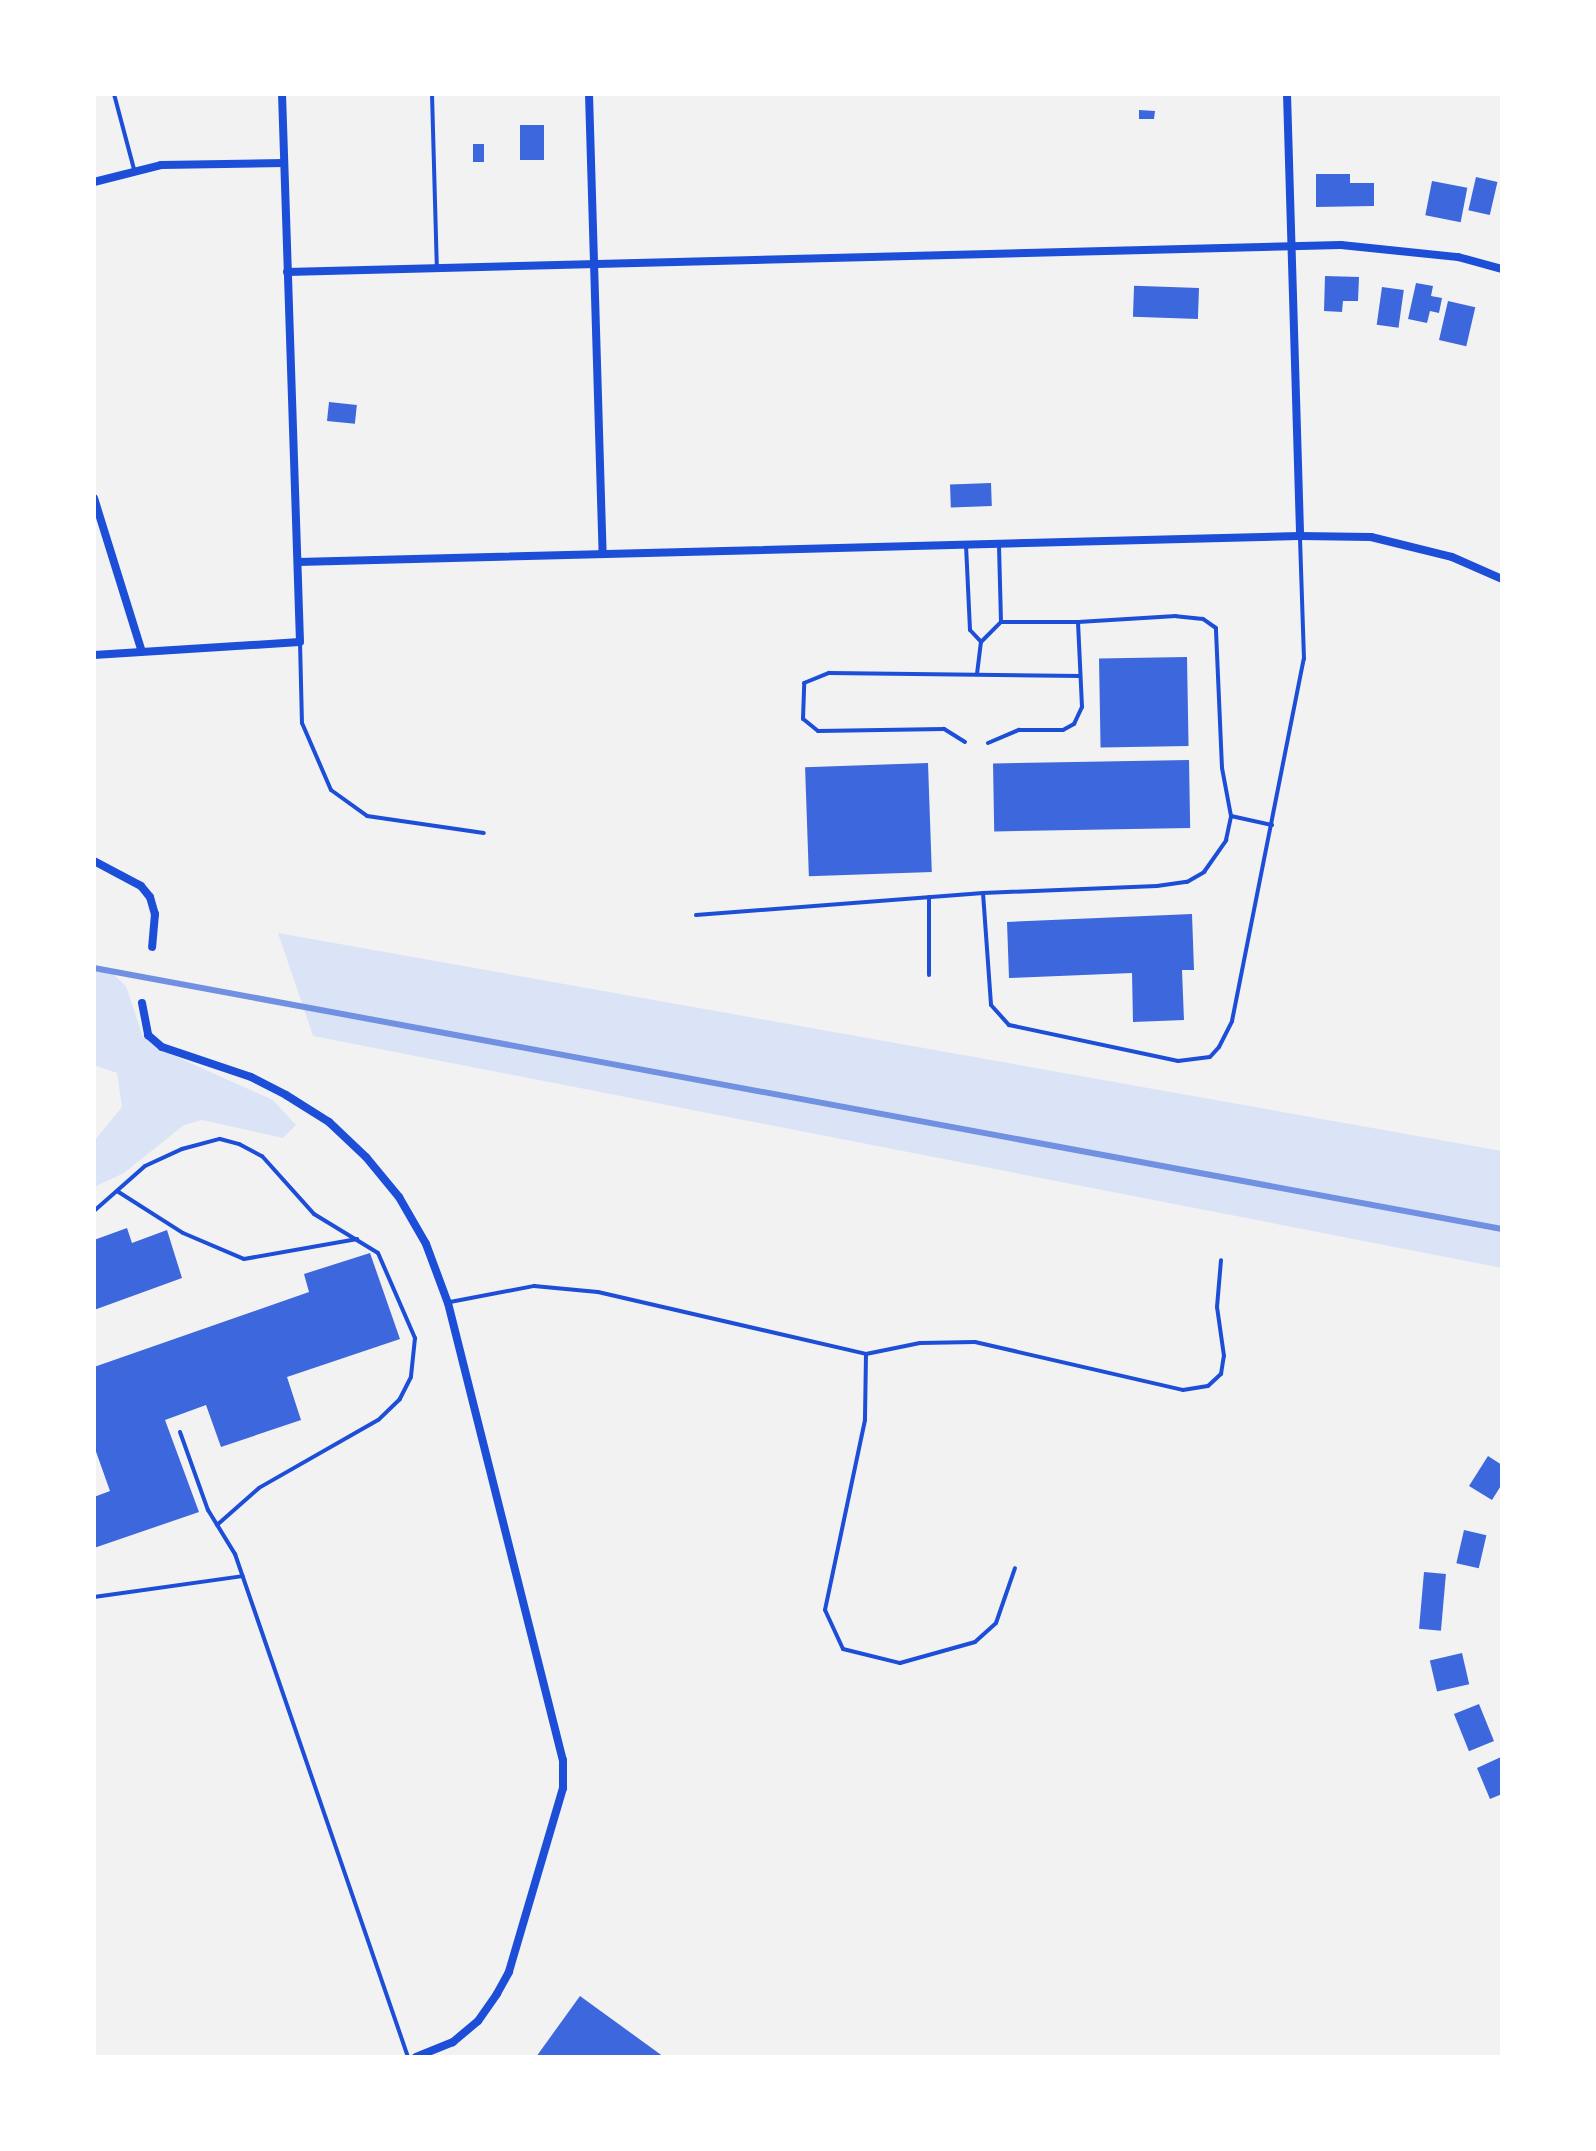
<!DOCTYPE html>
<style>
body{margin:0}
#map{position:relative;width:1596px;height:2151px;overflow:hidden;background:#f2f2f2;font-family:"Asap Condensed",sans-serif}
div>[style]{position:absolute}
[style*='--x']{left:calc(var(--x)*1px);top:calc(var(--y)*1px);width:calc(var(--w)*1px);rotate:calc(var(--a)*1deg)}
.green>*{inset:0;background:#dbe4f7}
.building>*{inset:0;background:#3d67dc;transform-origin:0 0}
.service>*{height:4px;margin:-2px;padding:0 2px;transform-origin:2px;border-radius:2px;background:#1d4ed8}
.minor>*{height:8px;margin:-4px;padding:0 4px;transform-origin:4px;border-radius:4px;background:#1d4ed8}
.rail>*{height:6px;margin:-3px;padding:0 3px;transform-origin:3px;border-radius:3px;background:#7290e2}
span{translate:-50% -50%;white-space:nowrap;text-align:center;line-height:1.15;-webkit-text-stroke:6px #fff;paint-order:stroke}
.frame{position:absolute;inset:0;border:96px solid #fff;pointer-events:none}
</style>
<div id="map">
<div class="green">
<i style="clip-path:polygon(278px 933px,1502px 1151px,1502px 1268px,313px 1036px)"></i>
<i style="clip-path:polygon(94px 970px,113px 974px,126px 986px,143px 1037px,157px 1048px,273px 1100px,296px 1125px,283px 1138px,202px 1120px,184px 1125px,124px 1173px,94px 1187px,94px 1141px,122px 1107px,117px 1073px,94px 1065px)"></i>
</div>
<div class="building">
<i style="clip-path:polygon(1139px 110px,1155px 111px,1154px 119px,1139px 119px)"></i>
<i style="left:520px;top:125px;width:24px;height:35px"></i>
<i style="left:473px;top:144px;width:11px;height:18px"></i>
<i style="clip-path:polygon(1316px 174px,1350px 174px,1350px 183px,1374px 183px,1374px 206px,1316px 207px)"></i>
<i style="left:1476px;top:177px;width:22px;height:34px;rotate:13deg"></i>
<i style="left:1432px;top:181px;width:36px;height:35px;rotate:11deg"></i>
<i style="clip-path:polygon(1325px 276px,1359px 277px,1358px 301px,1343px 301px,1342px 312px,1324px 311px)"></i>
<i style="clip-path:polygon(1416px 283px,1433px 286px,1431px 296px,1442px 298px,1439px 313px,1430px 311px,1427px 323px,1408px 319px)"></i>
<i style="left:1382px;top:287px;width:22px;height:38px;rotate:8deg"></i>
<i style="left:1199px;top:288px;width:31px;height:65px;rotate:92deg"></i>
<i style="left:1448px;top:301px;width:28px;height:40px;rotate:13deg"></i>
<i style="left:329px;top:402px;width:28px;height:19px;rotate:6deg"></i>
<i style="left:991px;top:483px;width:23px;height:41px;rotate:88deg"></i>
<i style="left:1187px;top:657px;width:89px;height:88px;rotate:89deg"></i>
<i style="left:1189px;top:760px;width:68px;height:196px;rotate:89deg"></i>
<i style="left:928px;top:763px;width:109px;height:123px;rotate:88deg"></i>
<i style="clip-path:polygon(1192px 914px,1194px 970px,1182px 970px,1184px 1020px,1133px 1022px,1132px 973px,1009px 978px,1007px 922px)"></i>
<i style="clip-path:polygon(127px 1228px,132px 1243px,167px 1230px,182px 1278px,94px 1310px,94px 1240px)"></i>
<i style="clip-path:polygon(370px 1253px,400px 1339px,287px 1377px,301px 1420px,221px 1447px,206px 1405px,165px 1420px,199px 1512px,94px 1548px,94px 1497px,110px 1491px,94px 1446px,94px 1367px,309px 1292px,304px 1274px)"></i>
<i style="clip-path:polygon(1488px 1456px,1502px 1465px,1502px 1484px,1492px 1500px,1469px 1486px)"></i>
<i style="left:1464px;top:1530px;width:23px;height:34px;rotate:13deg"></i>
<i style="left:1424px;top:1572px;width:22px;height:57px;rotate:5deg"></i>
<i style="left:1462px;top:1653px;width:32px;height:33px;rotate:77deg"></i>
<i style="left:1479px;top:1704px;width:40px;height:27px;rotate:68deg"></i>
<i style="clip-path:polygon(1501px 1757px,1502px 1794px,1490px 1799px,1477px 1768px)"></i>
<i style="clip-path:polygon(580px 1996px,664px 2057px,536px 2057px)"></i>
</div>
<div class="service">
<i style="--x:114;--y:94;--w:78;--a:75.1"></i>
<i style="--x:432;--y:94;--w:174;--a:88.4"></i>
<i style="--x:966;--y:545;--w:85;--a:87.3"></i>
<i style="--x:970;--y:630;--w:16;--a:47"></i>
<i style="--x:300;--y:642;--w:81;--a:88.6"></i>
<i style="--x:302;--y:723;--w:73;--a:66.6"></i>
<i style="--x:331;--y:790;--w:44;--a:35.8"></i>
<i style="--x:367;--y:816;--w:118;--a:8.3"></i>
<i style="--x:977;--y:674;--w:32;--a:-83"></i>
<i style="--x:981;--y:642;--w:28;--a:-45"></i>
<i style="--x:1001;--y:622;--w:77;--a:-91.5"></i>
<i style="--x:965;--y:742;--w:25;--a:-148"></i>
<i style="--x:944;--y:729;--w:126;--a:179.1"></i>
<i style="--x:818;--y:731;--w:19;--a:-141"></i>
<i style="--x:803;--y:719;--w:36;--a:-88"></i>
<i style="--x:804;--y:683;--w:27;--a:-22"></i>
<i style="--x:829;--y:673;--w:251;--a:0.7"></i>
<i style="--x:988;--y:743;--w:34;--a:-23"></i>
<i style="--x:1019;--y:730;--w:44;--a:0"></i>
<i style="--x:1063;--y:730;--w:13;--a:-29"></i>
<i style="--x:1074;--y:724;--w:19;--a:-65"></i>
<i style="--x:1082;--y:707;--w:85;--a:-92.7"></i>
<i style="--x:1078;--y:622;--w:77;--a:180"></i>
<i style="--x:1231;--y:816;--w:42;--a:12.4"></i>
<i style="--x:983;--y:893;--w:112;--a:85.9"></i>
<i style="--x:991;--y:1005;--w:27;--a:48"></i>
<i style="--x:1009;--y:1025;--w:173;--a:12"></i>
<i style="--x:1178;--y:1061;--w:32;--a:-7"></i>
<i style="--x:1210;--y:1057;--w:13;--a:-48"></i>
<i style="--x:1219;--y:1047;--w:29;--a:-63"></i>
<i style="--x:1232;--y:1021;--w:369;--a:-78.8"></i>
<i style="--x:1304;--y:659;--w:121;--a:-91.9"></i>
<i style="--x:696;--y:915;--w:288;--a:-4.4"></i>
<i style="--x:983;--y:893;--w:174;--a:-2.3"></i>
<i style="--x:1157;--y:886;--w:30;--a:-8"></i>
<i style="--x:1187;--y:882;--w:20;--a:-30"></i>
<i style="--x:1204;--y:872;--w:39;--a:-55"></i>
<i style="--x:1226;--y:840;--w:25;--a:-78"></i>
<i style="--x:1231;--y:816;--w:49;--a:-100.6"></i>
<i style="--x:1222;--y:768;--w:140;--a:-92.5"></i>
<i style="--x:1216;--y:628;--w:16;--a:-145"></i>
<i style="--x:1203;--y:619;--w:27;--a:-174"></i>
<i style="--x:1176;--y:616;--w:98;--a:176.5"></i>
<i style="--x:929;--y:975;--w:78;--a:-90"></i>
<i style="--x:117;--y:1191;--w:78;--a:32.5"></i>
<i style="--x:183;--y:1233;--w:66;--a:23.1"></i>
<i style="--x:244;--y:1259;--w:115;--a:-10"></i>
<i style="--x:94;--y:1211;--w:68;--a:-41.4"></i>
<i style="--x:145;--y:1166;--w:41;--a:-24.7"></i>
<i style="--x:182;--y:1149;--w:39;--a:-15"></i>
<i style="--x:220;--y:1139;--w:20;--a:15"></i>
<i style="--x:239;--y:1144;--w:26;--a:28"></i>
<i style="--x:262;--y:1156;--w:78;--a:48.1"></i>
<i style="--x:314;--y:1214;--w:75;--a:31.4"></i>
<i style="--x:378;--y:1253;--w:93;--a:66.5"></i>
<i style="--x:415;--y:1338;--w:39;--a:96"></i>
<i style="--x:411;--y:1377;--w:25;--a:117"></i>
<i style="--x:400;--y:1399;--w:30;--a:136"></i>
<i style="--x:378;--y:1420;--w:137;--a:150.3"></i>
<i style="--x:259;--y:1488;--w:56;--a:138.6"></i>
<i style="--x:450;--y:1302;--w:86;--a:-10.8"></i>
<i style="--x:534;--y:1286;--w:64;--a:5.4"></i>
<i style="--x:598;--y:1292;--w:275;--a:13"></i>
<i style="--x:866;--y:1354;--w:66;--a:90.9"></i>
<i style="--x:865;--y:1420;--w:194;--a:101.9"></i>
<i style="--x:825;--y:1610;--w:43;--a:65.2"></i>
<i style="--x:843;--y:1649;--w:59;--a:13.8"></i>
<i style="--x:900;--y:1663;--w:78;--a:-15.6"></i>
<i style="--x:975;--y:1642;--w:28;--a:-42"></i>
<i style="--x:996;--y:1623;--w:58;--a:-70.9"></i>
<i style="--x:866;--y:1354;--w:55;--a:-11.5"></i>
<i style="--x:920;--y:1343;--w:55;--a:-1"></i>
<i style="--x:975;--y:1342;--w:213;--a:13"></i>
<i style="--x:1183;--y:1390;--w:25;--a:-9"></i>
<i style="--x:1208;--y:1386;--w:18;--a:-43"></i>
<i style="--x:1221;--y:1374;--w:18;--a:-81"></i>
<i style="--x:1224;--y:1356;--w:49;--a:-98.1"></i>
<i style="--x:1217;--y:1307;--w:47;--a:-85.1"></i>
<i style="--x:180;--y:1432;--w:83;--a:70.3"></i>
<i style="--x:208;--y:1510;--w:52;--a:58.5"></i>
<i style="--x:235;--y:1554;--w:532;--a:71.02"></i>
<i style="--x:94;--y:1597;--w:150;--a:-8"></i>
</div>
<div class="minor">
<i style="--x:589;--y:94;--w:460;--a:88.3"></i>
<i style="--x:1287;--y:94;--w:442;--a:88.3"></i>
<i style="--x:94;--y:182;--w:69;--a:-14.2"></i>
<i style="--x:161;--y:165;--w:123;--a:-0.9"></i>
<i style="--x:287;--y:272;--w:1054;--a:-1.47"></i>
<i style="--x:1341;--y:245;--w:118;--a:5.9"></i>
<i style="--x:1458;--y:257;--w:46;--a:15.3"></i>
<i style="--x:94;--y:498;--w:161;--a:72.7"></i>
<i style="--x:298;--y:562;--w:1002;--a:-1.49"></i>
<i style="--x:1300;--y:536;--w:71;--a:0.8"></i>
<i style="--x:1371;--y:537;--w:83;--a:13.9"></i>
<i style="--x:1452;--y:557;--w:55;--a:23.7"></i>
<i style="--x:94;--y:655;--w:206;--a:-3.6"></i>
<i style="--x:300;--y:642;--w:548;--a:-91.88"></i>
<i style="--x:94;--y:861;--w:53;--a:28"></i>
<i style="--x:141;--y:886;--w:14;--a:51"></i>
<i style="--x:150;--y:897;--w:18;--a:74"></i>
<i style="--x:155;--y:914;--w:33;--a:95"></i>
<i style="--x:142;--y:1003;--w:33;--a:79"></i>
<i style="--x:148;--y:1035;--w:18;--a:41"></i>
<i style="--x:162;--y:1047;--w:94;--a:18.6"></i>
<i style="--x:251;--y:1077;--w:39;--a:27"></i>
<i style="--x:286;--y:1095;--w:51;--a:32.1"></i>
<i style="--x:329;--y:1122;--w:51;--a:43.4"></i>
<i style="--x:366;--y:1157;--w:52;--a:50.5"></i>
<i style="--x:399;--y:1197;--w:54;--a:60.1"></i>
<i style="--x:426;--y:1244;--w:63;--a:69.6"></i>
<i style="--x:448;--y:1303;--w:471;--a:75.9"></i>
<i style="--x:563;--y:1760;--w:28;--a:90"></i>
<i style="--x:563;--y:1788;--w:192;--a:106.4"></i>
<i style="--x:509;--y:1972;--w:25;--a:119"></i>
<i style="--x:497;--y:1994;--w:33;--a:125"></i>
<i style="--x:478;--y:2021;--w:33;--a:140"></i>
<i style="--x:453;--y:2042;--w:40;--a:158"></i>
</div>
<div class="rail">
<i style="--x:94;--y:968;--w:1432;--a:10.5"></i>
</div>
<div class="frame"></div>
</div>
